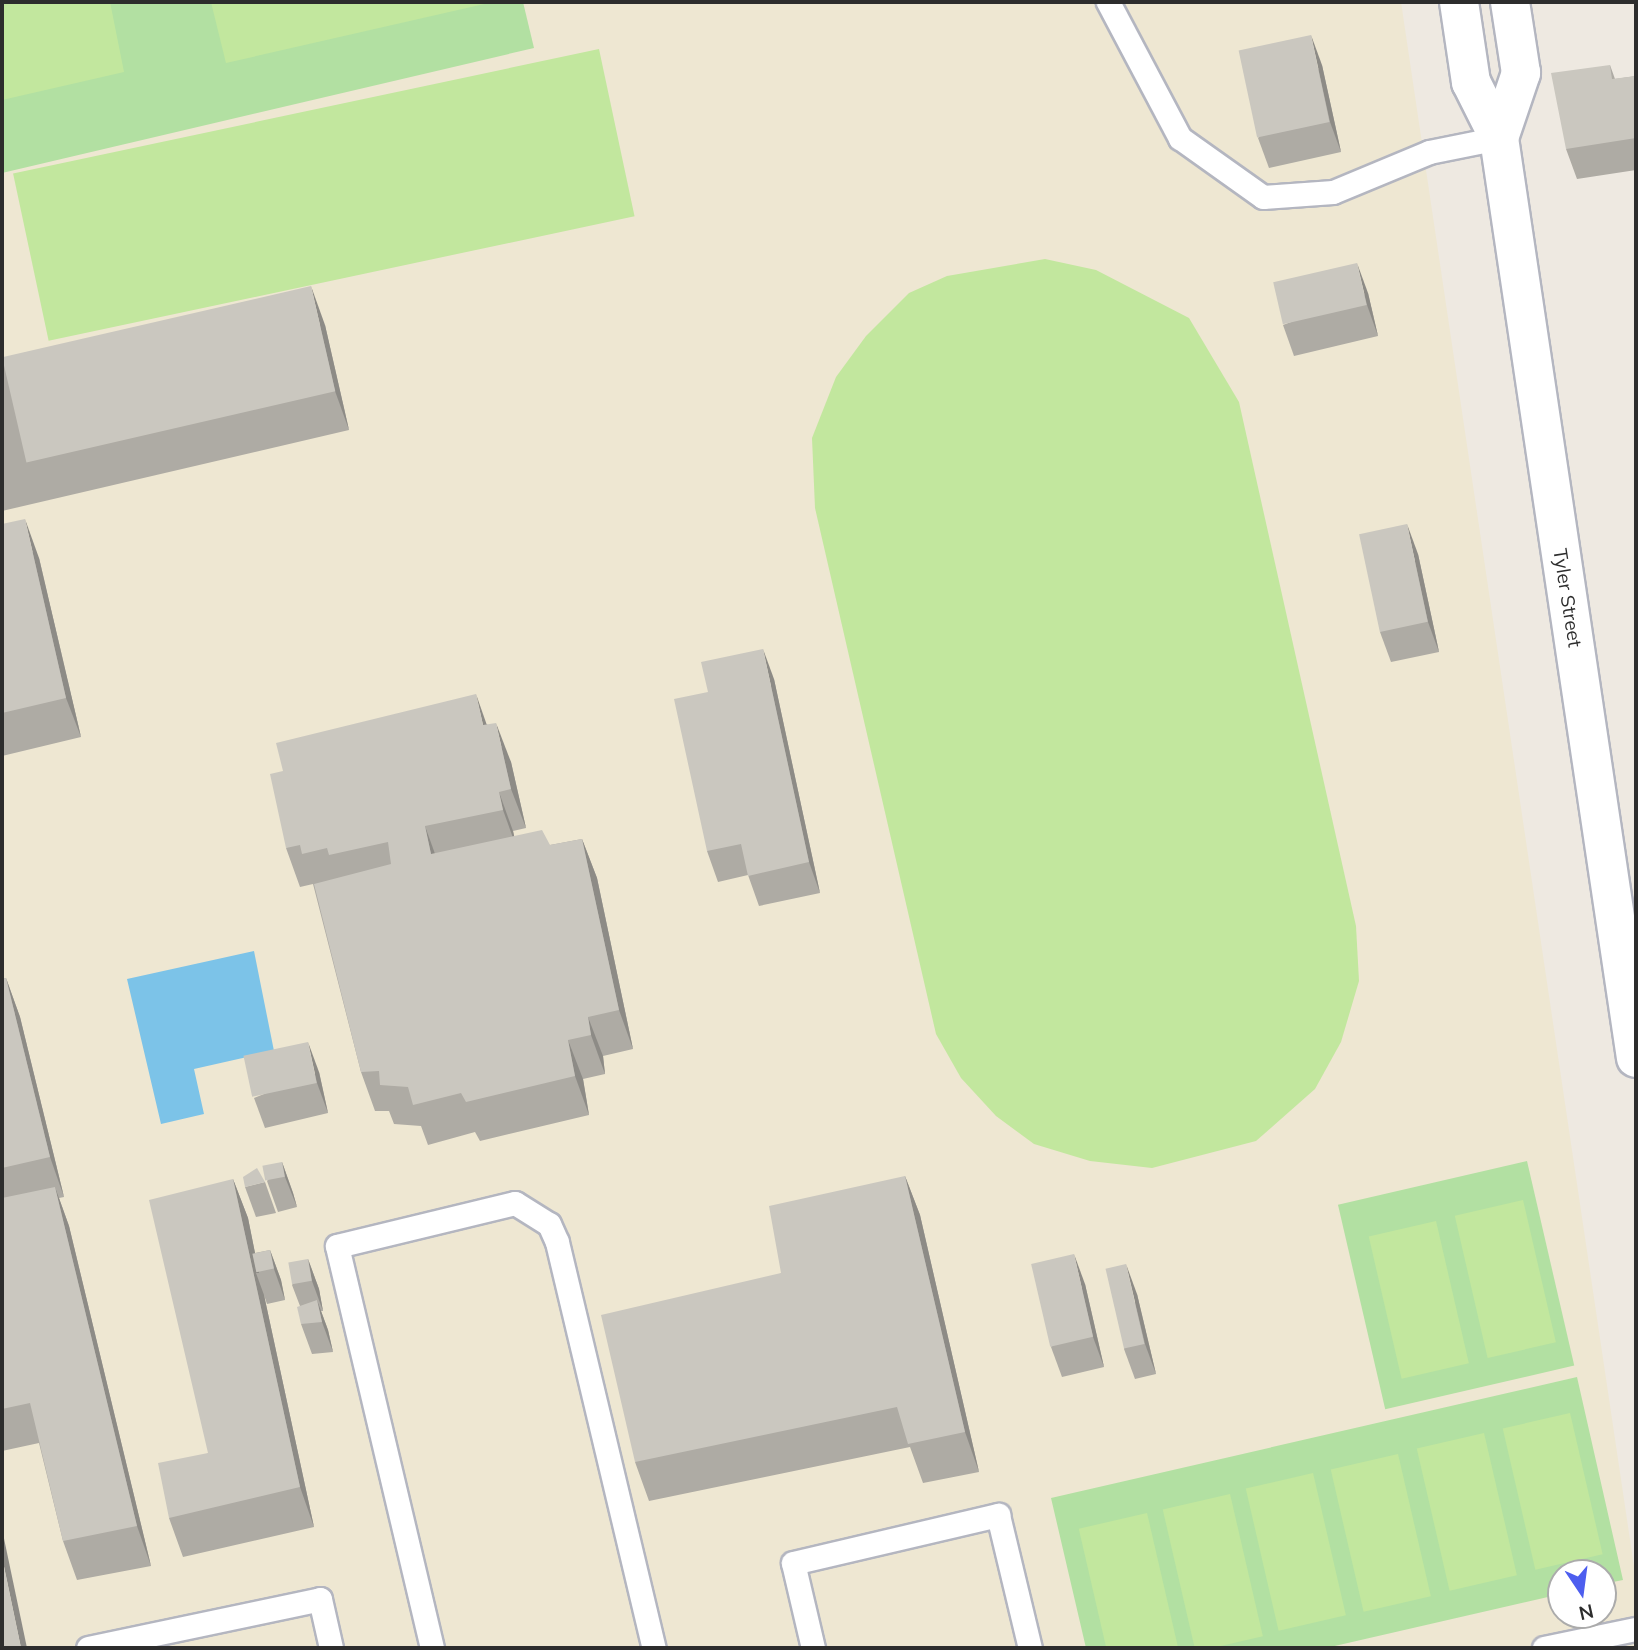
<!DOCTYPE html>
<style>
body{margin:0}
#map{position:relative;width:1638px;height:1650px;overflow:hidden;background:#eee9e1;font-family:Mulish,sans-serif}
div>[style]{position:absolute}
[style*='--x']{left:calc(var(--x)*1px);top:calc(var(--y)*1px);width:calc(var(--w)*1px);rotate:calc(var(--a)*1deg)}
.education>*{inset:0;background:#eee7d2}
.green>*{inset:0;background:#b2e0a2;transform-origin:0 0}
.pitch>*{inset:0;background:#c2e79e;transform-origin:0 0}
.water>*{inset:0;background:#7cc3e8}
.roads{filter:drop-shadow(2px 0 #b4b6c0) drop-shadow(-2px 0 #b4b6c0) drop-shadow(0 2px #b4b6c0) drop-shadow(0 -2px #b4b6c0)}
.service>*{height:23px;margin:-11.5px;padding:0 11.5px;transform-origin:11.5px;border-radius:11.5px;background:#fff}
.secondary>*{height:38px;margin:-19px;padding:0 19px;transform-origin:19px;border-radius:19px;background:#fff}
.wall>*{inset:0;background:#aeaba4}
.shaded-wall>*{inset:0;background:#8d8b86}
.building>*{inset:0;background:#cac7bf;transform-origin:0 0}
span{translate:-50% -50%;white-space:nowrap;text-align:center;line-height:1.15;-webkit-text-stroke:7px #fff;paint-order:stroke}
.street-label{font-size:19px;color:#2d2d2d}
.frame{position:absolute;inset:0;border:4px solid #2d2d2d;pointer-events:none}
.north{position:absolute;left:1547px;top:1559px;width:70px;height:70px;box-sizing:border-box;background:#fff;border:2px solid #ababab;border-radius:50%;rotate:167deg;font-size:19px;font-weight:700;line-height:28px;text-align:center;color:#2d2d2d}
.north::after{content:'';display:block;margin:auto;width:24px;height:32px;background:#4d5eef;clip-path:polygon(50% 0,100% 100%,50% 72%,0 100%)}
</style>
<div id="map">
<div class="education">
<i style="clip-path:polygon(evenodd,2px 2px,1401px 2px,1636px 1580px,1636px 1648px,2px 1648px,2px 2px,1561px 1573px,1603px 1573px,1603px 1615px,1561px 1615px,1561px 1573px)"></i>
</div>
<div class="green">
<i style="clip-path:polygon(2px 2px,523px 2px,534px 48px,2px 173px)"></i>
<i style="left:1527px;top:1161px;width:210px;height:194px;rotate:77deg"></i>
<i style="clip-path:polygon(1577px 1377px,1623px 1580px,1603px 1584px,1603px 1573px,1561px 1573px,1561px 1594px,1326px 1648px,1086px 1648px,1051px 1498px)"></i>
</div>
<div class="pitch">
<i style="clip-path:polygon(2px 2px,110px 2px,124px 72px,2px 100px)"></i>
<i style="clip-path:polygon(211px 2px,493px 2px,226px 63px)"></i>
<i style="left:599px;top:49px;width:171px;height:599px;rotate:78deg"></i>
<i style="clip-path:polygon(1045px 259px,1096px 270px,1189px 318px,1239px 402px,1356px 926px,1359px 981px,1341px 1042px,1315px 1089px,1256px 1141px,1152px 1168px,1090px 1161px,1034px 1144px,996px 1116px,961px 1078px,936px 1034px,815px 508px,812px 438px,836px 377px,866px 336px,909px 293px,947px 276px)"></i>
<i style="left:1523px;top:1200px;width:146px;height:70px;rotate:77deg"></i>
<i style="left:1436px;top:1221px;width:146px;height:69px;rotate:77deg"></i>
<i style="left:1570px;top:1413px;width:145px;height:69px;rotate:77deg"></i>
<i style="left:1484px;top:1433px;width:146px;height:69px;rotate:77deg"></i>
<i style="left:1398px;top:1454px;width:146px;height:69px;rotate:77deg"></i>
<i style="left:1313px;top:1473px;width:146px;height:69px;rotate:77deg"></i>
<i style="left:1230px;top:1494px;width:146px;height:69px;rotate:77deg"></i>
<i style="left:1147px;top:1513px;width:139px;height:70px;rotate:77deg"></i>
</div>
<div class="water">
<i style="clip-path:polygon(254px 951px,274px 1051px,194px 1069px,204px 1114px,161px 1124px,127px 979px)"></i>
</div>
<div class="roads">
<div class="service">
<i style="--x:1108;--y:2;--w:154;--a:62.1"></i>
<i style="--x:1180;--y:138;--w:102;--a:35.4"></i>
<i style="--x:1263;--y:197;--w:70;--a:-4.1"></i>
<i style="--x:1333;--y:192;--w:104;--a:-22.6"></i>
<i style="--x:1429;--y:152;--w:71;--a:-11.3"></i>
<i style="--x:88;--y:1648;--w:237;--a:-11.9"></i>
<i style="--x:320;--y:1599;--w:50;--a:77.3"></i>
<i style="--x:432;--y:1648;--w:413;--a:-103.3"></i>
<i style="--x:337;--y:1246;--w:183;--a:-13.6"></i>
<i style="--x:515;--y:1203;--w:40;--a:32"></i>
<i style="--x:549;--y:1224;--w:20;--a:66"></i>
<i style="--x:557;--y:1242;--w:417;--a:76.6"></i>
<i style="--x:813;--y:1648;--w:87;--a:-103.2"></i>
<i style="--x:793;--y:1563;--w:211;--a:-13.2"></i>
<i style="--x:998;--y:1515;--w:137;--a:76.5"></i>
<i style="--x:1544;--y:1648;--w:94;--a:-11.7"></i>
</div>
<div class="secondary">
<i style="--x:1459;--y:2;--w:81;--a:81.5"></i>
<i style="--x:1471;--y:82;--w:63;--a:63.4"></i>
<i style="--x:1499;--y:138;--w:930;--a:81.53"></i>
<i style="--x:1499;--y:138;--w:69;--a:-71.3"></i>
<i style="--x:1521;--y:73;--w:72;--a:-98.8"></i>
</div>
</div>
<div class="wall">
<i style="clip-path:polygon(1322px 65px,1341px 152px,1269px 168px,1258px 138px)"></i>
<i style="clip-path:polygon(1610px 65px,1615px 79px,1636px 76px,1636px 170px,1577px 179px,1566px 149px)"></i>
<i style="clip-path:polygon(1368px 293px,1378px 336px,1294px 356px,1283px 325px)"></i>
<i style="clip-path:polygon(325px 325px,349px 430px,2px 511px,2px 358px)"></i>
<i style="clip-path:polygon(2px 524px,39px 558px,81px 737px,2px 756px)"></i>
<i style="clip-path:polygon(1418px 554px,1439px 652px,1391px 662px,1380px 632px)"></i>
<i style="clip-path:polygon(774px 679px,820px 893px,759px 906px,748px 875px,718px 882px,707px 851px)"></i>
<i style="clip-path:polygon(487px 724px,511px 762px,526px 828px,513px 831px,514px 836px,550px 845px,582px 839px,597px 878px,633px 1049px,603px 1056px,605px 1074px,583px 1079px,589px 1115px,480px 1141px,475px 1132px,428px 1145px,421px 1126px,394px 1124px,389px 1111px,375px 1111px,361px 1072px,313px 884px,300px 887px,286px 848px)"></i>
<i style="clip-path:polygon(6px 978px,20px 1017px,64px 1197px,59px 1198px,69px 1226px,151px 1566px,77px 1580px,63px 1541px,39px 1443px,2px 1451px,2px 979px)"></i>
<i style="clip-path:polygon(319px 1072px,328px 1113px,265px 1128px,254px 1098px)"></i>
<i style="clip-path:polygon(282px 1162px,293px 1193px,297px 1207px,278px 1212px,267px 1181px)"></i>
<i style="clip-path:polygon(905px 1176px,920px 1215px,979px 1472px,923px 1483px,910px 1447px,649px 1501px,635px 1462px,781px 1273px)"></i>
<i style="clip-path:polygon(233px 1179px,248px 1218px,255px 1253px,270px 1250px,281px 1280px,285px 1300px,267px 1304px,264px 1295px,314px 1527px,183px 1557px,169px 1518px,208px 1453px)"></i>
<i style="clip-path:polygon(265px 1182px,276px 1213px,256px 1217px,245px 1187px)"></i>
<i style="clip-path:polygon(308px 1259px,319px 1289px,323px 1311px,321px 1311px,328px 1330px,333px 1352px,312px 1354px,301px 1324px,300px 1306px,292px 1285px)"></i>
<i style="clip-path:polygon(1085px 1284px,1104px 1367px,1062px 1377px,1051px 1347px)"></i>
<i style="clip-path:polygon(1137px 1294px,1156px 1374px,1135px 1379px,1124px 1349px)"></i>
</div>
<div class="shaded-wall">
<i style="clip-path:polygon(1311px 35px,1322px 65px,1341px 152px,1330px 122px)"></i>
<i style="clip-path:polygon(1357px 263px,1368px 293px,1378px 336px,1367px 305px)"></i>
<i style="clip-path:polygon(311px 286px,325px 325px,349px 430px,335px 391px)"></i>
<i style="clip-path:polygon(25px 519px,39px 558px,81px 737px,66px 698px)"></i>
<i style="clip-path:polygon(1407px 524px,1418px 554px,1439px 652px,1428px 622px)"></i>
<i style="clip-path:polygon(763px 649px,774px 679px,820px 893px,809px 862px)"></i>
<i style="clip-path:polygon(476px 694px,490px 734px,483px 725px)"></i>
<i style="clip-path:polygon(496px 723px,511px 762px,526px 828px,511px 789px)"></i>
<i style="clip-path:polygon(499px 792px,513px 831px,517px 849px,503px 810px)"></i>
<i style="clip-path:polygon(425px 826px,439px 865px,431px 854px)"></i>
<i style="clip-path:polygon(582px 839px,597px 878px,633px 1049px,619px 1010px)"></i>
<i style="clip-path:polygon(6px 978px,20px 1017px,64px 1197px,50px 1157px)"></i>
<i style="clip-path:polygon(588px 1017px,603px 1056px,605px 1074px,591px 1035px)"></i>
<i style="clip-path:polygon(568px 1040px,583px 1079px,589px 1115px,575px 1076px)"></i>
<i style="clip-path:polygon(308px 1042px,319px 1072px,328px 1113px,317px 1083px)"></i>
<i style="clip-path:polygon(282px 1162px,293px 1193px,297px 1207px,285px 1177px)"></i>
<i style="clip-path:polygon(905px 1176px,920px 1215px,979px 1472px,965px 1432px)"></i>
<i style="clip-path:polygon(233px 1179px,248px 1218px,259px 1273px,256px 1273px,264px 1295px,314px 1527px,300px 1487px)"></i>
<i style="clip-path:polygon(55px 1187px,69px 1226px,151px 1566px,137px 1526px)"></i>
<i style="clip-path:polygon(270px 1250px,281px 1280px,285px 1300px,274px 1269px)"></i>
<i style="clip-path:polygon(1074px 1254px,1085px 1284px,1104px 1367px,1093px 1337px)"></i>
<i style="clip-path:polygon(308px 1259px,319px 1289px,323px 1311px,312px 1281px)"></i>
<i style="clip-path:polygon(1126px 1264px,1137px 1294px,1156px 1374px,1145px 1344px)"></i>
<i style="clip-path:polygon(317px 1300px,328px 1330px,333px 1352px,322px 1322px)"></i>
<i style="clip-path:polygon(2px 1529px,27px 1648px,21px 1648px,2px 1557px)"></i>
</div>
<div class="building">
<i style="left:1311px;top:35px;width:89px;height:74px;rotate:78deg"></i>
<i style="clip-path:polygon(1610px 65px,1612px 79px,1636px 76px,1636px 138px,1566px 149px,1551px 73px)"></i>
<i style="left:1357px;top:263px;width:43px;height:86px;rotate:77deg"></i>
<i style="left:311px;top:286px;width:108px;height:317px;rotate:77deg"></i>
<i style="clip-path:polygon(25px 519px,66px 698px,2px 713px,2px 524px)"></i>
<i style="left:1407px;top:524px;width:100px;height:49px;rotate:78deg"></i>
<i style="clip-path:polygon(763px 649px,809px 862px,748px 876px,741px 844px,707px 851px,674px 699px,708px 692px,701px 662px)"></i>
<i style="clip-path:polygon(476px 694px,483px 725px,496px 723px,511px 789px,499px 792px,503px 810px,425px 826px,431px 854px,542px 830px,550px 845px,582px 839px,619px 1010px,588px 1017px,591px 1035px,568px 1040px,575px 1076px,466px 1102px,461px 1093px,413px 1105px,408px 1087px,380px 1085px,379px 1071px,361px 1072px,314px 884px,391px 864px,388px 842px,329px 855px,327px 848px,302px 854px,300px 845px,286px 848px,270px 774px,283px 771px,276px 743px)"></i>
<i style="clip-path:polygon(6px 978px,50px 1157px,2px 1168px,2px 979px)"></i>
<i style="left:308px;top:1042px;width:42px;height:66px;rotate:78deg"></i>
<i style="left:282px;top:1162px;width:15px;height:20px;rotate:79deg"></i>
<i style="clip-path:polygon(257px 1168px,265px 1182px,245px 1187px,243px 1177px)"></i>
<i style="clip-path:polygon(905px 1176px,965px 1432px,908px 1444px,897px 1407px,635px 1462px,601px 1315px,781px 1273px,769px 1206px)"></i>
<i style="clip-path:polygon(233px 1179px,300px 1487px,169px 1518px,158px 1463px,208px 1453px,149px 1200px)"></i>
<i style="clip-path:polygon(55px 1187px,137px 1526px,63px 1541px,30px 1403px,2px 1409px,2px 1198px)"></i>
<i style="left:270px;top:1250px;width:19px;height:18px;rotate:78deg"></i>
<i style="left:1074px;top:1254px;width:85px;height:44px;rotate:77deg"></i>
<i style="left:308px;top:1259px;width:22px;height:20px;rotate:80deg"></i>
<i style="left:1126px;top:1264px;width:82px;height:21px;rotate:77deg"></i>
<i style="clip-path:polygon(317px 1300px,322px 1322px,301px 1324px,297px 1307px)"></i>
<i style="clip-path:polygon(2px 1557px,21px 1648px,2px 1648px)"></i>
</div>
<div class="street-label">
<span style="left:1567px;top:598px;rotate:81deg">Tyler Street</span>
</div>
<div class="frame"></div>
<div class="north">N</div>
</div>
